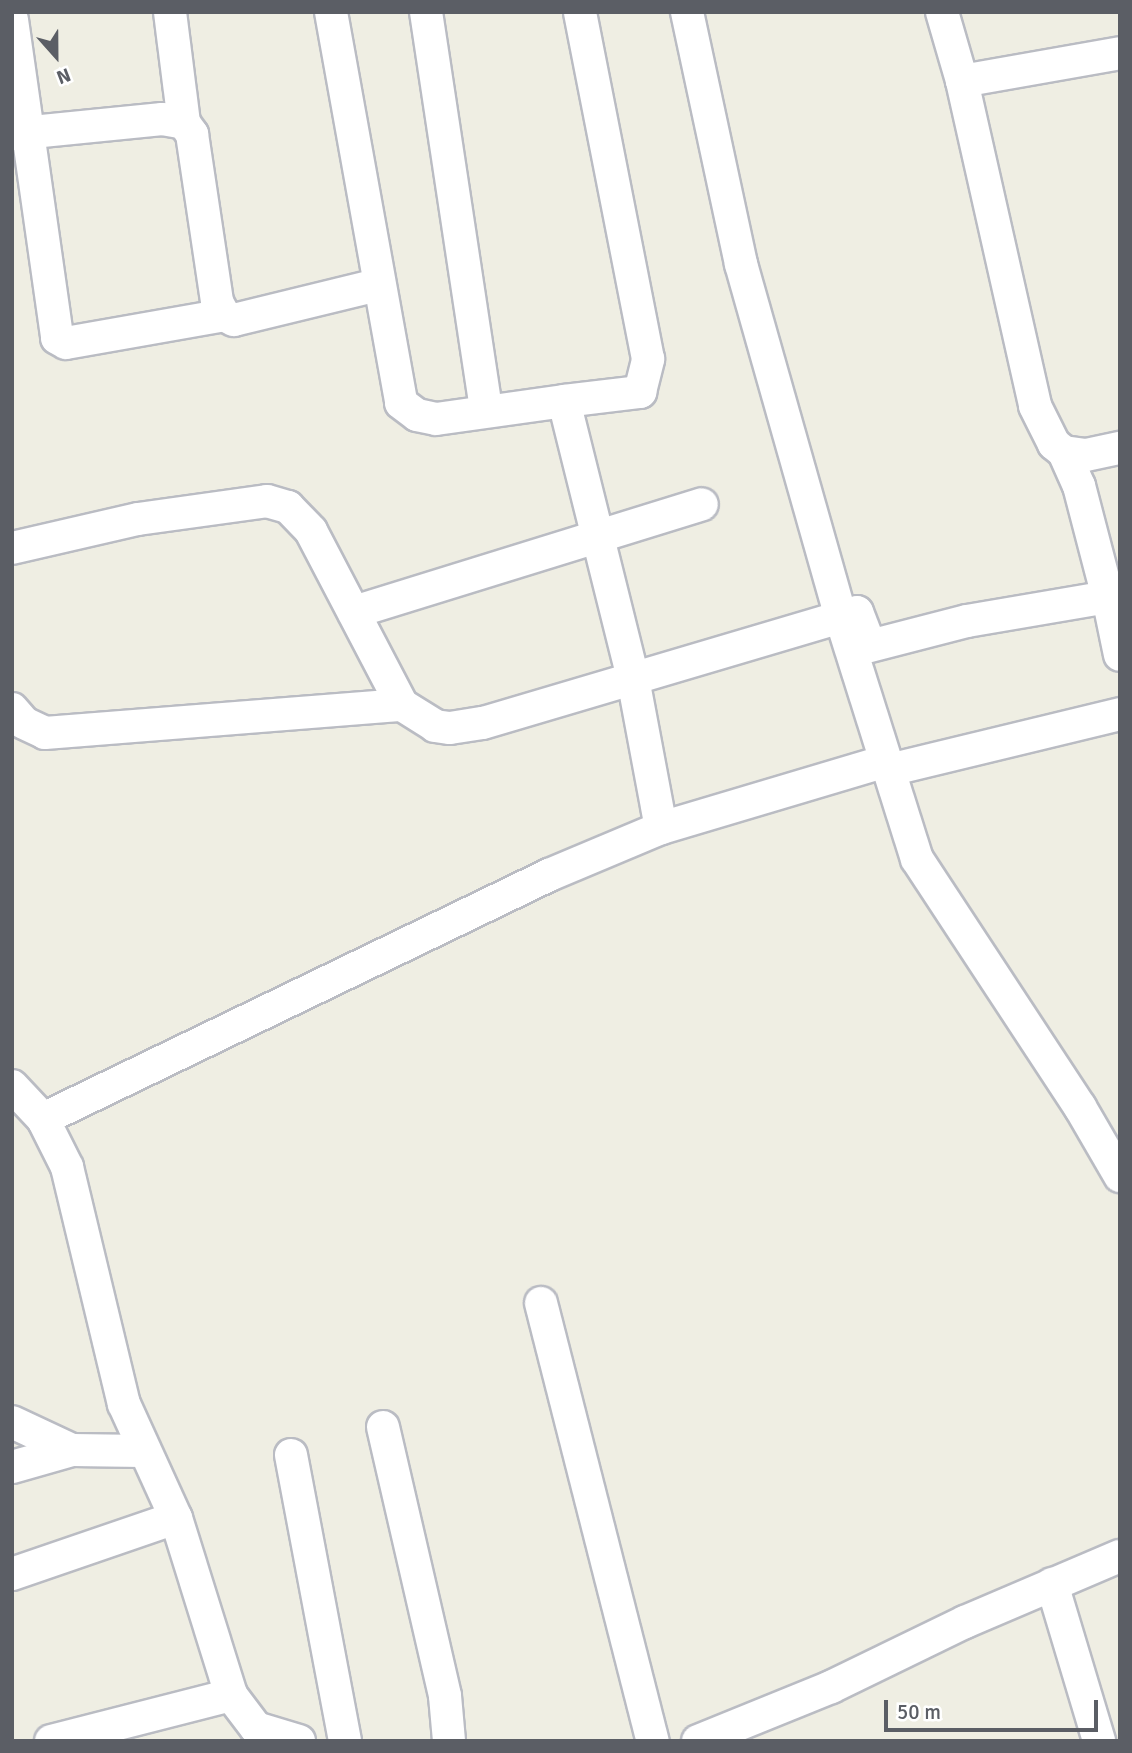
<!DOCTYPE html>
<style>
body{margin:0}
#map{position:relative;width:1132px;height:1753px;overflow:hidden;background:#efeee3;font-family:Signika,sans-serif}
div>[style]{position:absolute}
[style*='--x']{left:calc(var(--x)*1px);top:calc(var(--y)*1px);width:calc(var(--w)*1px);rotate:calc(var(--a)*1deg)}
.roads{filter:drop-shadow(2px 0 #babcc3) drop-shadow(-2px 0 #babcc3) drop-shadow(0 2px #babcc3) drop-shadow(0 -2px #babcc3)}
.street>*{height:32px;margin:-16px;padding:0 16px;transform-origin:16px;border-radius:16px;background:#fff}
span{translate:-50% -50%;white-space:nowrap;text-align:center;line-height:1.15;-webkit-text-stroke:6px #fff;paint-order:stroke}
.frame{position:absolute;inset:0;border:14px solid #5b5e65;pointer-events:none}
.north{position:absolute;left:21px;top:21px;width:70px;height:70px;-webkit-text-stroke:5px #fff;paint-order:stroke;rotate:159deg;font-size:19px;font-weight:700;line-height:28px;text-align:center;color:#5b5e65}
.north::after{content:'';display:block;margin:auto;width:24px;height:32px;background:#5b5e65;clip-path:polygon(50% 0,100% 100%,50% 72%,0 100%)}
.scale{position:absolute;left:884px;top:1700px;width:214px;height:32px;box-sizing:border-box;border:4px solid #5b5e65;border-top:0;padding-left:9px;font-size:21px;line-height:24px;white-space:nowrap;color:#5b5e65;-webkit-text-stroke:5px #fff;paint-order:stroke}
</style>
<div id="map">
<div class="roads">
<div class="street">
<i style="--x:170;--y:12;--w:112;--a:82.8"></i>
<i style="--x:331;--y:12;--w:397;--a:79.8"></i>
<i style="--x:401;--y:403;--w:20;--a:37"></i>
<i style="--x:417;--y:415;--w:19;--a:12"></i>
<i style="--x:436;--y:419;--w:129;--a:-8"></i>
<i style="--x:426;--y:12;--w:402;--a:81.4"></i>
<i style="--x:687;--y:12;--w:258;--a:77.9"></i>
<i style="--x:741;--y:264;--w:365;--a:74.2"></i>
<i style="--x:840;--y:615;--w:256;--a:72.5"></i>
<i style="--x:917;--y:859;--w:297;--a:56.7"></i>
<i style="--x:1080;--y:1107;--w:80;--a:59.9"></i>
<i style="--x:942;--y:12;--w:72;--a:73.8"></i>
<i style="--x:962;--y:81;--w:160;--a:-10"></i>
<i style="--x:12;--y:20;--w:321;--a:81.9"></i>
<i style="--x:57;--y:338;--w:10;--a:29"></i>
<i style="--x:66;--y:343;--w:160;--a:-10"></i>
<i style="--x:962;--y:81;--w:333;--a:77.3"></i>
<i style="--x:1035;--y:406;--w:42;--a:63.4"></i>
<i style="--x:1054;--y:444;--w:13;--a:39"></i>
<i style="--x:1064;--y:452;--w:22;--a:8"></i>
<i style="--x:1086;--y:455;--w:35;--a:-12"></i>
<i style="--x:12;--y:134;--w:151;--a:-5.7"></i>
<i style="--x:162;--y:119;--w:22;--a:10"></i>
<i style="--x:184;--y:123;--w:14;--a:54"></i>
<i style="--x:192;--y:134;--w:170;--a:81.5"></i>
<i style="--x:217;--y:302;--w:15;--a:62"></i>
<i style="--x:224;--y:315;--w:11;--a:27"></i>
<i style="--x:234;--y:320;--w:148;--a:-13.7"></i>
<i style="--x:12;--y:548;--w:129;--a:-13"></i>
<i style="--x:138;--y:519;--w:130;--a:-7.9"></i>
<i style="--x:267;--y:501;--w:22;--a:16"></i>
<i style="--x:288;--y:507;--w:33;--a:46"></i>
<i style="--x:311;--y:531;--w:196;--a:62.4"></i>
<i style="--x:402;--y:705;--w:39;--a:32"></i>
<i style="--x:435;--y:726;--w:15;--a:8"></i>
<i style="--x:450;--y:728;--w:33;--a:-9"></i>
<i style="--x:483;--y:723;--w:390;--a:-16.5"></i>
<i style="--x:857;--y:612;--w:36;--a:69"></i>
<i style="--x:870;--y:646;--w:100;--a:-14.5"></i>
<i style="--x:967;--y:621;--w:143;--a:-9.7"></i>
<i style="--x:1108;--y:597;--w:115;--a:-104.6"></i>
<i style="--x:1079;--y:486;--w:37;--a:-114"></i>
<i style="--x:1108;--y:597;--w:59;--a:78.3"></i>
<i style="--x:354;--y:612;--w:364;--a:-17.2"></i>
<i style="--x:12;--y:709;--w:18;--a:49"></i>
<i style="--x:24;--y:723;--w:23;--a:25"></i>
<i style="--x:45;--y:733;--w:358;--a:-4.5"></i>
<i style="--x:889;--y:770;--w:238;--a:-13.6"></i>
<i style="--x:661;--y:828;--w:235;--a:-16.6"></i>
<i style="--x:12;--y:1086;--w:45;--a:46.8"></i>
<i style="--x:43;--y:1119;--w:54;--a:63.4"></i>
<i style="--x:67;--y:1167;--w:244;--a:76.5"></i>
<i style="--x:124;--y:1404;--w:125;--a:65.5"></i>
<i style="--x:176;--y:1518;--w:185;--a:72.7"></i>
<i style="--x:231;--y:1695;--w:41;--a:52.9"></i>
<i style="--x:256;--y:1728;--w:45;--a:16.8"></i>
<i style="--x:43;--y:1119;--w:562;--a:-25.74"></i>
<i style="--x:549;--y:875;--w:121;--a:-22.8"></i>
<i style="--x:661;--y:828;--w:153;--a:-100.6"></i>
<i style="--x:633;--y:678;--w:285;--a:-104"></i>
<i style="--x:564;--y:401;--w:77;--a:-6.8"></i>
<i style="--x:640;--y:392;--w:34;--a:-76"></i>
<i style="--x:648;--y:359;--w:353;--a:-101.1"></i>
<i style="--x:541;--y:1303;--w:452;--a:75.7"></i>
<i style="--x:12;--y:1422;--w:66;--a:25"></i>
<i style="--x:383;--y:1427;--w:276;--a:77"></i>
<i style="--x:445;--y:1696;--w:45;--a:84.9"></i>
<i style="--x:291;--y:1455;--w:291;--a:79.3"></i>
<i style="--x:12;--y:1467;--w:62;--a:-15.8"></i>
<i style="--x:72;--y:1450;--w:71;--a:0.8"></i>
<i style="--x:12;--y:1574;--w:173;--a:-18.9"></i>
<i style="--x:1052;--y:1584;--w:164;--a:73.3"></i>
<i style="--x:51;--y:1741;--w:186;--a:-14.3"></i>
<i style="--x:698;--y:1741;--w:144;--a:-22.1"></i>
<i style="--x:831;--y:1687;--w:149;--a:-25.9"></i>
<i style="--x:965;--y:1622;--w:168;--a:-23.1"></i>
</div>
</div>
<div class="frame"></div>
<div class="north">N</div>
<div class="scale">50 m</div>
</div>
